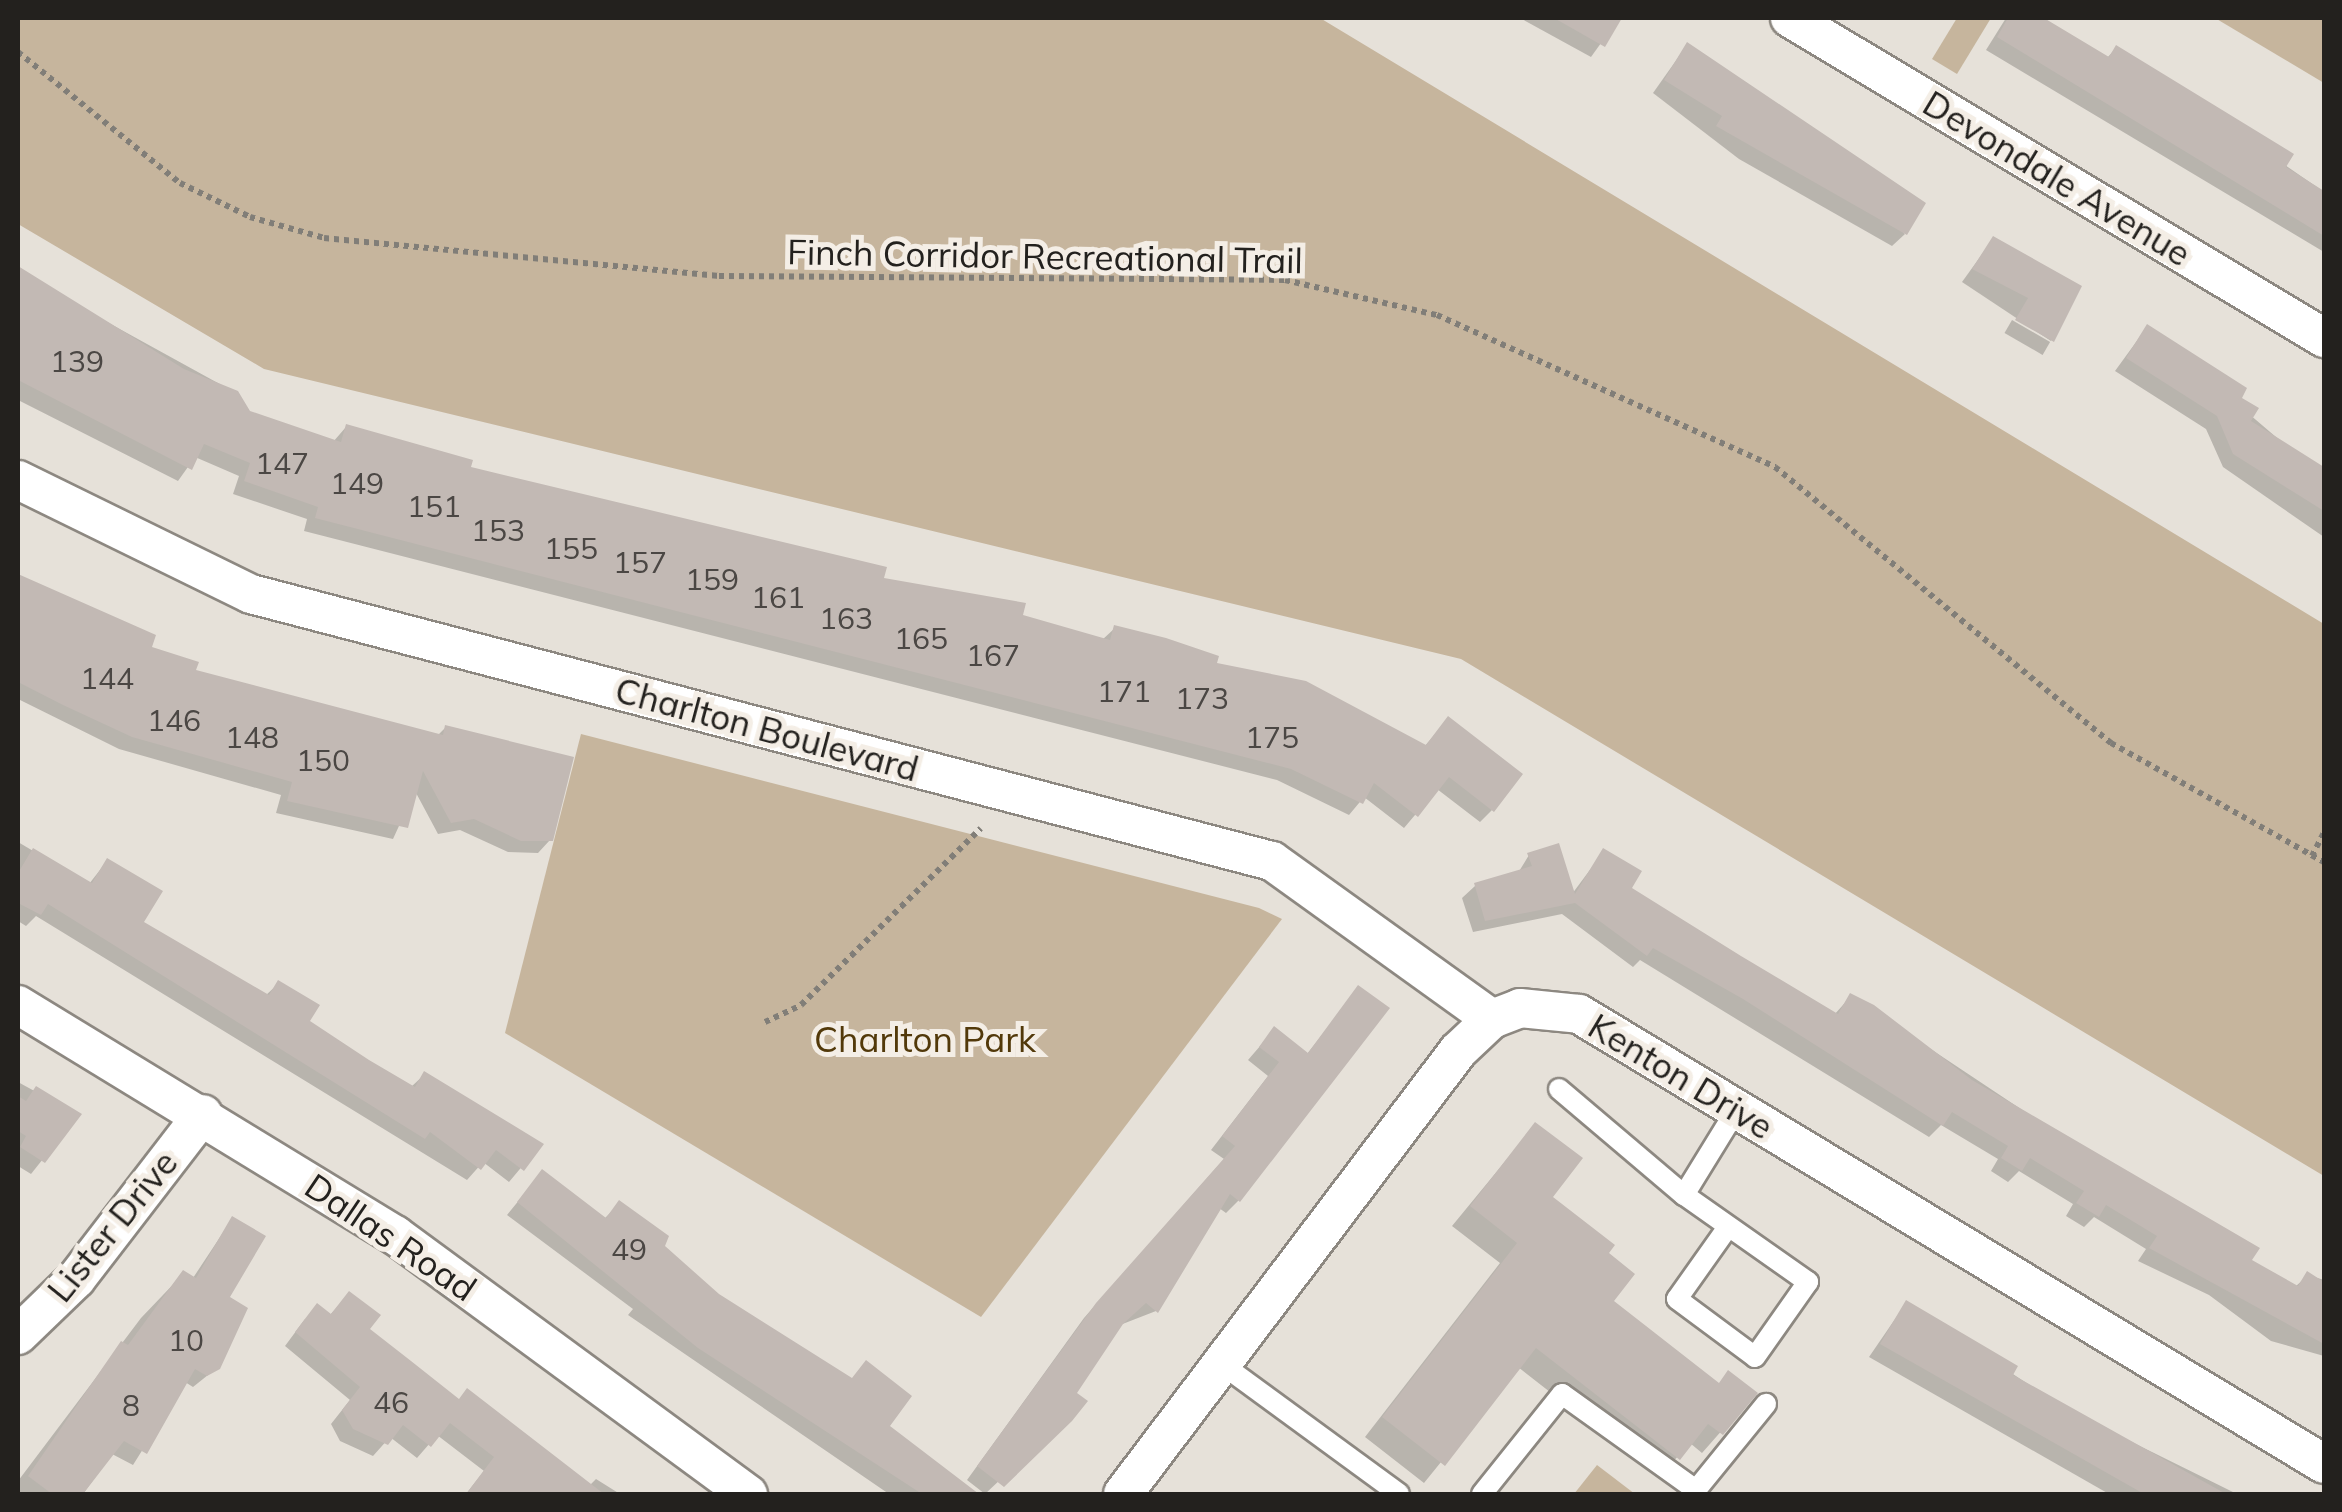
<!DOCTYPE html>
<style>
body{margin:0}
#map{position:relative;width:2342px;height:1512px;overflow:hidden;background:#e6e1d9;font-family:Mulish,sans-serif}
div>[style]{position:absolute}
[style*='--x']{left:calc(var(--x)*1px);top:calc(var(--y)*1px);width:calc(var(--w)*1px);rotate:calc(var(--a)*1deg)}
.green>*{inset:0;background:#c6b59d}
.shadow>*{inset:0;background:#0003;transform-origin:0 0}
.building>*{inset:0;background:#c2b9b4}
.path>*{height:6px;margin-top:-3px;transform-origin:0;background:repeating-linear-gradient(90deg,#817e78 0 5px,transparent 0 10px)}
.roads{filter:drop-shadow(2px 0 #8d8881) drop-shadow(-2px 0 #8d8881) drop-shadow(0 2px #8d8881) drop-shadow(0 -2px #8d8881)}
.service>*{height:20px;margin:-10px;padding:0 10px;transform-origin:10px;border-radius:10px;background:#fff}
.minor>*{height:38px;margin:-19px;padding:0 19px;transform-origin:19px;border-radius:19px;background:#fff}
span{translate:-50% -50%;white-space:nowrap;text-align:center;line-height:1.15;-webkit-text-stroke:10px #f4eee6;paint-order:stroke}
.number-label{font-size:30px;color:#4b4744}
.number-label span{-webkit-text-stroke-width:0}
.street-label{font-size:35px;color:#23211e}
.park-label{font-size:35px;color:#52390a}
.frame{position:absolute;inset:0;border:20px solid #23211e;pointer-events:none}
</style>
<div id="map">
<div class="green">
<i style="clip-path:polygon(18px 18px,1320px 18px,2324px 624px,2324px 1176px,1461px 659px,264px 369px,18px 224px)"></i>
<i style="clip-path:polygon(1957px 18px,1991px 18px,1957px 74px,1932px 59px)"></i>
<i style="clip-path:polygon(2215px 18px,2324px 18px,2324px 83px)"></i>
<i style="clip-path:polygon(581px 734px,1259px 908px,1282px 919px,981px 1317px,505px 1033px)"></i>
<i style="clip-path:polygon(1597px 1465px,1635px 1494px,1574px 1494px)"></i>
</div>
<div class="shadow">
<i style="clip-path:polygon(1520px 18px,1619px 18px,1591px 57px)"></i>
<i style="clip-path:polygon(2006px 18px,2039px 18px,2107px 58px,2116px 48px,2324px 192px,2324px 252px,1986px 50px)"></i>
<i style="clip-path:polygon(1687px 45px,1905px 234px,1892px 246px,1739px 159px,1653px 93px)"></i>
<i style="clip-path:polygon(1993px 239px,2079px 287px,2051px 341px,1962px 282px)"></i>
<i style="clip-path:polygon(18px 273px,236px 393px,249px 413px,333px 442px,346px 427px,468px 469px,1102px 640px,1115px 628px,1424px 747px,1448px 719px,1492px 810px,1480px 822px,1437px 789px,1404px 828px,1364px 797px,1349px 815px,1277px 780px,304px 531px,307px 519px,233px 494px,239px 476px,195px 457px,178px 481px,18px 400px)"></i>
<i style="left:2012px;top:320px;width:44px;height:15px;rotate:30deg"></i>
<i style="clip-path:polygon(2147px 327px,2324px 478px,2324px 537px,2223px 467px,2206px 429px,2115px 371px)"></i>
<i style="clip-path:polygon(18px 577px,193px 671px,437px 736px,446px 727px,550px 840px,538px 853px,508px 852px,460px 830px,438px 834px,415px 791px,393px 839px,276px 813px,281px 795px,119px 749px,18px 699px)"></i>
<i style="clip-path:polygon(18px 842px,89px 884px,107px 861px,140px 923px,265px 996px,279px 983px,307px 1022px,411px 1087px,425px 1074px,540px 1145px,509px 1182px,483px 1162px,467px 1180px,36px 916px,26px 926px,18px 921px)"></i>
<i style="clip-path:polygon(1604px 851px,1628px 889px,1834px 1015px,1851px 996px,2249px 1261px,2295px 1287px,2308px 1275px,2324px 1280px,2324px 1356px,2271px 1341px,2209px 1295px,2138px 1261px,2146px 1249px,2094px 1217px,2084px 1227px,2066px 1216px,2073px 1204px,2019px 1171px,2008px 1182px,1991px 1171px,1998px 1159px,1941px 1125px,1929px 1137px,1640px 960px,1633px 967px,1562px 914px,1473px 932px,1462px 898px,1475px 886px,1518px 873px,1529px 855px,1572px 894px)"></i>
<i style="clip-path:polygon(1359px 988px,1386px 1009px,1238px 1201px,1226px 1213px,1219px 1208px,1156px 1311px,1120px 1325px,1073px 1393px,1084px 1401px,985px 1494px,967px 1480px,1084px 1318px,1224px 1159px,1211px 1150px,1268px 1076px,1248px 1060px,1274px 1030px,1307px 1054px)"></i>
<i style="clip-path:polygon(18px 1082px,78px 1115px,31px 1174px,18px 1166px)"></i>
<i style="clip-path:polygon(1535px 1125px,1549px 1198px,1606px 1254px,1610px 1302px,1718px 1385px,1754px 1394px,1702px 1453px,1690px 1443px,1659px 1477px,1518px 1367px,1424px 1483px,1365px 1437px,1500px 1263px,1452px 1226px)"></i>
<i style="clip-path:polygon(542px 1172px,604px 1219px,619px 1204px,718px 1296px,962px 1485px,954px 1494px,889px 1494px,628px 1315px,633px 1309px,507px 1215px)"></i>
<i style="clip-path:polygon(232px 1219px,218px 1367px,193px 1387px,185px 1382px,133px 1465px,112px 1454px,83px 1494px,18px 1494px,18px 1481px,141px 1318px,184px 1273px,193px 1278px)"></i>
<i style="clip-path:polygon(349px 1294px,367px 1329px,457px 1401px,589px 1486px,596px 1479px,620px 1494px,466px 1494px,484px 1471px,437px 1435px,417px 1458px,390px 1437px,373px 1456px,340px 1441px,331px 1424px,350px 1400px,285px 1346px,305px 1319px,329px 1316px)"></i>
<i style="clip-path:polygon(1906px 1303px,2067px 1410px,2237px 1494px,2109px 1494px,1869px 1357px)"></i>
</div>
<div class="building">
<i style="clip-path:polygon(1554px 18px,1622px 18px,1605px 47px)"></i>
<i style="clip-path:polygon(2008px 18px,2044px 18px,2109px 57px,2116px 45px,2294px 154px,2286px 167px,2324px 191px,2324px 236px,1997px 37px)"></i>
<i style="clip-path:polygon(1687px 42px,1926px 203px,1907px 235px,1716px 126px,1722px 116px,1664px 80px)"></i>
<i style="clip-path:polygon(1993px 236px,2082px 286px,2054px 342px,2015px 320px,2028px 298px,1972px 269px)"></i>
<i style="clip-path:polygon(18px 266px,184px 369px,238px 391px,250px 411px,341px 442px,346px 424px,473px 460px,471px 467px,887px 567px,884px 578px,1026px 603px,1023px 615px,1110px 640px,1114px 625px,1166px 638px,1219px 656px,1217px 663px,1306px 681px,1426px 745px,1448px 716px,1523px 774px,1494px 812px,1449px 777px,1418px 817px,1374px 783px,1363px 804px,1291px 769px,315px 518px,318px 507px,244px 481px,250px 463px,204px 444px,192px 470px,18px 380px)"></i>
<i style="clip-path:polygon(2147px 324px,2247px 388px,2242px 398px,2259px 408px,2251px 421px,2324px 467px,2324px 511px,2233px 454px,2217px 416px,2126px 358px)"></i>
<i style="clip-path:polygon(18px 574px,156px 635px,152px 647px,199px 662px,196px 670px,443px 735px,445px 725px,574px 757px,553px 841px,521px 841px,474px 819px,451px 823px,423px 771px,408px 828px,287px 801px,292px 782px,132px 737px,63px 705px,18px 682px)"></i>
<i style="clip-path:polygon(1559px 843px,1575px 894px,1603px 848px,1642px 871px,1632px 888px,1741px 956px,1838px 1014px,1850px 993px,1874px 1005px,1972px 1080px,2260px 1248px,2252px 1260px,2298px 1286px,2307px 1271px,2324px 1282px,2324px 1344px,2149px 1248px,2157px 1236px,2106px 1205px,2099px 1217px,2076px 1203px,2084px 1191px,2030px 1158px,2022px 1171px,2001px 1158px,2008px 1146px,1952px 1112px,1943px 1126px,1743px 999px,1653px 948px,1647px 956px,1575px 903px,1485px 921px,1474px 883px,1532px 866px,1527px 853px)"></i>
<i style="clip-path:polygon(33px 848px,92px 883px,107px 858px,163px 891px,144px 922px,269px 995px,278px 980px,320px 1005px,310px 1021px,369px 1060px,415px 1087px,424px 1071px,544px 1144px,524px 1171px,496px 1150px,481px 1170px,430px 1132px,425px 1139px,48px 904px,41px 915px,18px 903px,18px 873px)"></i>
<i style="clip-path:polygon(1358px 985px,1390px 1008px,1240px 1202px,1230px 1194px,1158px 1313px,1146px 1303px,1123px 1324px,1077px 1393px,1088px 1401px,1072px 1421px,1004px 1487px,977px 1466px,1096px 1303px,1235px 1146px,1222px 1136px,1279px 1062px,1259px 1047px,1274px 1026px,1308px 1053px)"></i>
<i style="clip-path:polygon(36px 1086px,82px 1114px,45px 1163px,20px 1147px,26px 1136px,18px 1131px,18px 1096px,26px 1101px)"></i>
<i style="clip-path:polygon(1535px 1122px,1583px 1158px,1553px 1197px,1615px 1245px,1609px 1253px,1635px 1274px,1614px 1301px,1719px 1383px,1728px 1370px,1758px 1393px,1723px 1435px,1708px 1424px,1680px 1460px,1536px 1348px,1445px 1466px,1382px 1417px,1517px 1243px,1470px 1206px)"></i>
<i style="clip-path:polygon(542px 1169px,606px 1218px,619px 1200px,669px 1236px,665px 1246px,719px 1294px,852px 1378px,866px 1360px,912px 1396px,890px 1426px,979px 1494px,922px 1494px,698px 1348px,517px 1202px)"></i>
<i style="clip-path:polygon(232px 1216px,266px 1236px,230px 1297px,248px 1308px,220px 1369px,207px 1376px,195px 1369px,147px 1454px,124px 1441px,83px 1494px,52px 1494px,28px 1476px,121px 1341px,128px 1345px,183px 1270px,196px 1278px)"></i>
<i style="clip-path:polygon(349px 1291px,381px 1315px,370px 1329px,411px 1361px,459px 1399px,467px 1388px,604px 1494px,466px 1494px,494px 1457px,450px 1423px,431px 1447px,403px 1425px,388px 1445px,353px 1429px,342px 1410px,360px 1387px,295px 1332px,317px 1303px,331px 1314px)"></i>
<i style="clip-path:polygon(1906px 1300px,2018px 1366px,2013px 1375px,2226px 1494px,2144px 1494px,1880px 1344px)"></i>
</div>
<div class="path">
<i style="--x:18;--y:52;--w:208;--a:39"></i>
<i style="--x:180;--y:183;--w:78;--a:25.9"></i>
<i style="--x:250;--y:217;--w:77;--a:15.8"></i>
<i style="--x:324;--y:238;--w:397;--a:5.5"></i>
<i style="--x:719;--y:276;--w:566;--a:0.4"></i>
<i style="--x:1285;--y:280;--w:156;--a:13"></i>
<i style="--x:1437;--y:315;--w:371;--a:24.2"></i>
<i style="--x:1775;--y:467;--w:435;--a:39.4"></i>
<i style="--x:2111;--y:743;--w:244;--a:29.2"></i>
<i style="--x:2312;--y:856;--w:27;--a:-63"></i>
<i style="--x:765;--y:1022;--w:40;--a:-25"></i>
<i style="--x:801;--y:1005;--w:252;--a:-44.5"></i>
</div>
<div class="roads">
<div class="service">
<i style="--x:1559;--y:1089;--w:164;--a:40.3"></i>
<i style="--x:1728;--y:1227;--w:88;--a:125.3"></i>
<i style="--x:1677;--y:1299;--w:97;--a:36.6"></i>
<i style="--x:1755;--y:1357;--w:92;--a:-54.8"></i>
<i style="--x:1808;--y:1282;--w:151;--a:-144.9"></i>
<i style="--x:1684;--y:1195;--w:101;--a:-58.4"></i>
<i style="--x:1223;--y:1365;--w:218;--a:36.2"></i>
<i style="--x:1482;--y:1494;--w:128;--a:-51.3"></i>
<i style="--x:1562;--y:1394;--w:165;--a:35.6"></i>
<i style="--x:1696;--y:1490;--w:111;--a:-50.9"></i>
</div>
<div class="minor">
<i style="--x:1790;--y:18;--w:623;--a:30.93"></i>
<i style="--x:18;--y:480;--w:259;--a:26.1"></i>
<i style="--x:251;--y:594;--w:1055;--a:14.66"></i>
<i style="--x:1272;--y:861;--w:271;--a:35.7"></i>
<i style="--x:18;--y:1005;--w:442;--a:31.4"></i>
<i style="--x:395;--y:1235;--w:438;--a:36.3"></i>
<i style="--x:18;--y:1335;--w:81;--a:-44"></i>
<i style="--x:76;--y:1279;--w:208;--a:-52.4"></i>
<i style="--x:1123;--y:1494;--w:555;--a:-52.9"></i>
<i style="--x:1458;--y:1051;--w:47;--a:-43.3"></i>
<i style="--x:1492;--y:1019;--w:30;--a:-21"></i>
<i style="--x:1520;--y:1008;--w:59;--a:5.8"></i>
<i style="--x:1579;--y:1014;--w:870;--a:31.13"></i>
</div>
</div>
<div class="number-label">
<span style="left:77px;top:361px">139</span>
<span style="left:282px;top:463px">147</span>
<span style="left:357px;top:483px">149</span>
<span style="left:434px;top:506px">151</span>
<span style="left:498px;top:530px">153</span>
<span style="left:571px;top:548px">155</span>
<span style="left:640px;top:562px">157</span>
<span style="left:712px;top:579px">159</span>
<span style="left:778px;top:597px">161</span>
<span style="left:846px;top:618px">163</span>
<span style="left:921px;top:638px">165</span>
<span style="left:993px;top:655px">167</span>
<span style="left:107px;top:678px">144</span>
<span style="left:1124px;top:691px">171</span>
<span style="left:1202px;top:698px">173</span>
<span style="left:174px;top:720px">146</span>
<span style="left:252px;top:737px">148</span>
<span style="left:1272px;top:737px">175</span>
<span style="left:323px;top:760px">150</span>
<span style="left:629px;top:1249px">49</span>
<span style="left:186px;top:1340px">10</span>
<span style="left:391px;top:1402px">46</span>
<span style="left:131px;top:1405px">8</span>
</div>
<div class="street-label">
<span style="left:2057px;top:178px;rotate:31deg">Devondale Avenue</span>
<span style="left:1045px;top:256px;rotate:1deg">Finch Corridor Recreational Trail</span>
<span style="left:767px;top:729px;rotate:15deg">Charlton Boulevard</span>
<span style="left:1681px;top:1076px;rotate:31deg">Kenton Drive</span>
<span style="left:112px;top:1226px;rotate:-51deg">Lister Drive</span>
<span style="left:391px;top:1237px;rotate:34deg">Dallas Road</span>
</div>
<div class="park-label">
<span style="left:925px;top:1039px">Charlton Park</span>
</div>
<div class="frame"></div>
</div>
